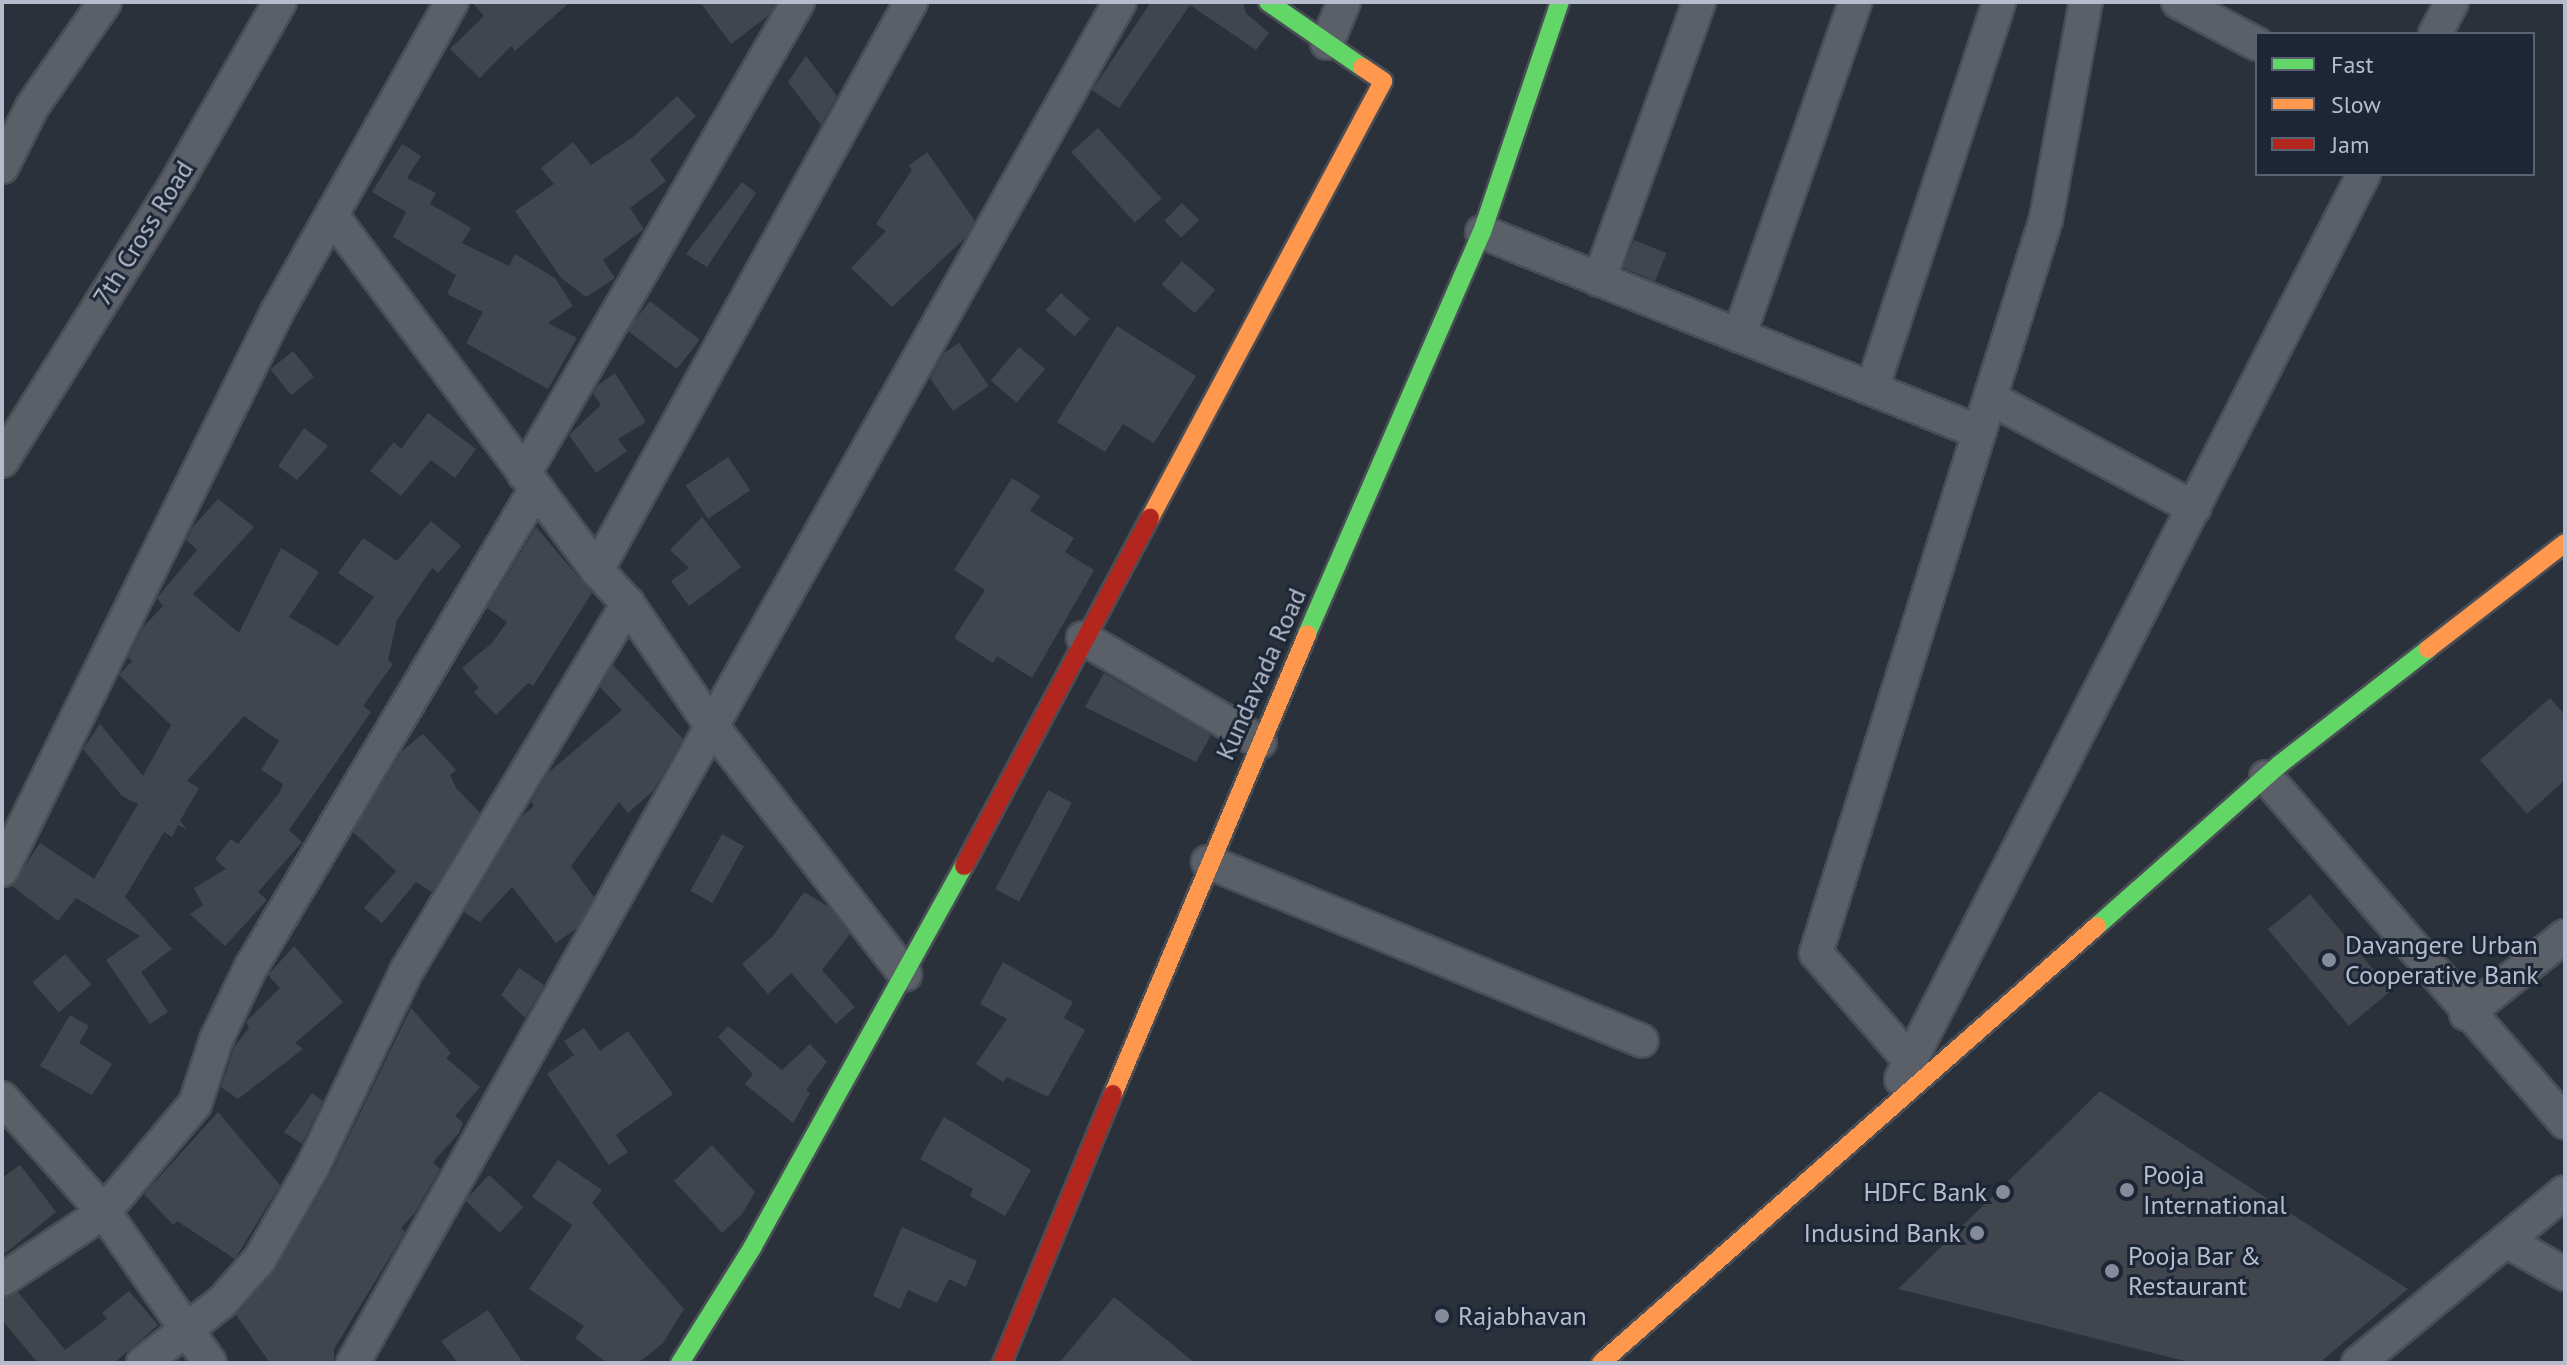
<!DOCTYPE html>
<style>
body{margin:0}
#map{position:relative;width:2567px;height:1365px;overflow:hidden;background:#2b313b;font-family:"PT Sans",sans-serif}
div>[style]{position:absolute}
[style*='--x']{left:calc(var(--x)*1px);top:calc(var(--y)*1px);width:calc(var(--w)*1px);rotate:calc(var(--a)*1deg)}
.building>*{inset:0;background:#40454e;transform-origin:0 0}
.roads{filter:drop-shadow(2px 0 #494d55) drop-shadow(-2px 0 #494d55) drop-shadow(0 2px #494d55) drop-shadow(0 -2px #494d55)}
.street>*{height:32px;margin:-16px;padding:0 16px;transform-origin:16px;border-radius:16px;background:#5b5f68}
.fast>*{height:18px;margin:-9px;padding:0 9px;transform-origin:9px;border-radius:9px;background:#63d668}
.slow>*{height:18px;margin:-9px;padding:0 9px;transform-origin:9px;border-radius:9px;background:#ff974d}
.jam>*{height:18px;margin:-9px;padding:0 9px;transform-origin:9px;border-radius:9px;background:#b3261e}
.dots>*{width:22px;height:22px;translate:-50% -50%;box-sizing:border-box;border:4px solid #1d2636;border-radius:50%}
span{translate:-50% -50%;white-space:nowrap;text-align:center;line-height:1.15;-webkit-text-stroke:6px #1d2636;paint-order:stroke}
.street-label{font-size:26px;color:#b5bccb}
.poi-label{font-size:26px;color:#b5bccb}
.left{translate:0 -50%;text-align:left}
.right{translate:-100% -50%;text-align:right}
.frame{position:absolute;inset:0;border:4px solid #b5bccb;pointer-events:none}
.legend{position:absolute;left:2255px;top:32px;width:280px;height:144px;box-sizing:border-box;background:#1d2636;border:2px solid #5a6272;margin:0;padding:10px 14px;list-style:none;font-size:24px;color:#b5bccb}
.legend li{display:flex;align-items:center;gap:16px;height:40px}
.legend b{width:40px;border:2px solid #5a6272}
</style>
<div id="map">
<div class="building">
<i style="clip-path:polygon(472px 2px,570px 2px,515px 51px,511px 46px,480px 78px,450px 49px,484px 16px)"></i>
<i style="clip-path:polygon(700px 2px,776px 2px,768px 16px,731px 44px)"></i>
<i style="clip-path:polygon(1151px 2px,1243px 2px,1246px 13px,1269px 33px,1256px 50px,1190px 5px,1119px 108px,1092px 90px)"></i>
<i style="clip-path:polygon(806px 56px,837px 96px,821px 125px,788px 82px)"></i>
<i style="clip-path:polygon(677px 96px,696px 116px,650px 160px,666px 181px,630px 208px,644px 229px,603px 260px,615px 278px,586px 297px,561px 278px,515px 211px,554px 184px,541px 168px,573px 142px,591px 165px,633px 137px)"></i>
<i style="left:1098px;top:128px;width:95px;height:36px;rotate:48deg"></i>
<i style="clip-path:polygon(402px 144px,421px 156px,407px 178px,436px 193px,430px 204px,471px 228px,462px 243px,509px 266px,515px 254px,555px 278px,573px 306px,548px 323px,577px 338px,548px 389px,466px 343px,483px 312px,447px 294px,456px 275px,393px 237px,406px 212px,372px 192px)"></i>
<i style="clip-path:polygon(927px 152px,975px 221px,965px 238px,892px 307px,851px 268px,886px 231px,876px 224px,912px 170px,909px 166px)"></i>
<i style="clip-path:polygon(742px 182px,756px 193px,707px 267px,686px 254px)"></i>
<i style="left:1182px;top:203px;width:24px;height:25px;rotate:45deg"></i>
<i style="left:1634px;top:240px;width:35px;height:30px;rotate:22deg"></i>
<i style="left:1182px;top:261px;width:44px;height:31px;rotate:41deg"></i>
<i style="left:1061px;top:293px;width:39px;height:23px;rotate:42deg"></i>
<i style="left:650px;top:301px;width:63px;height:37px;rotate:38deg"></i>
<i style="clip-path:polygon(1117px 326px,1196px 376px,1154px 443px,1123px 424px,1105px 452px,1057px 422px)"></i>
<i style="clip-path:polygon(959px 343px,989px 386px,953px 411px,930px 378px,944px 353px)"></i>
<i style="left:1019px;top:347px;width:34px;height:44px;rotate:40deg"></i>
<i style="left:293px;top:351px;width:33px;height:29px;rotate:51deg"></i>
<i style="clip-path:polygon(615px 373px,646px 422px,618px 439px,627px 451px,596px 473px,569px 435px,601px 405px,593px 393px,598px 385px)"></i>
<i style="clip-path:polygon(428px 413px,476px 449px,455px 478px,431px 460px,401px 496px,370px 471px,394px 442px,401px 449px)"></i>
<i style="clip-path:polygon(304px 428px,328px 446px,297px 480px,278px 466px)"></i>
<i style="left:728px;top:457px;width:40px;height:51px;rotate:56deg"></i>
<i style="clip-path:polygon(1012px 478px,1040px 496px,1030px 511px,1074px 538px,1065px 552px,1094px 570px,1032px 678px,997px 656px,993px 663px,954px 638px,985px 590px,954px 570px)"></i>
<i style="clip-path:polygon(218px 499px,254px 527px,193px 594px,239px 633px,281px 548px,319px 572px,289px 617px,338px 646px,374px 597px,338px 573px,363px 538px,397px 561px,431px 521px,461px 546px,438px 573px,432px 568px,397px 620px,388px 660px,393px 664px,363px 706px,371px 712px,289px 830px,302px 842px,258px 892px,267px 900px,225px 946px,190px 914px,203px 905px,194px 888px,226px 869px,215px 859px,231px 839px,238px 844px,280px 792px,283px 784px,261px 770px,279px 741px,244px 716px,187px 781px,199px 788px,180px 821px,188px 830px,178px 825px,172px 837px,164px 832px,125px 897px,172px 949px,141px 972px,168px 1012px,150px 1024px,106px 960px,140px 936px,76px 898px,58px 921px,12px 886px,40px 843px,94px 879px,138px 804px,122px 796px,83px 749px,100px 724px,143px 776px,171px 725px,119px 675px,132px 661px,128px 657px,143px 627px,163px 606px,157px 598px,197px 550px,186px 540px,192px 528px)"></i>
<i style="clip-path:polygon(702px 517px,741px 567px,689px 606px,671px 581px,689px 568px,670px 550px)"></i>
<i style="clip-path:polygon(536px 527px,592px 593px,533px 686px,528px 683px,496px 715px,474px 692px,479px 688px,462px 668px,492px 643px,507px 622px,487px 608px)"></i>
<i style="clip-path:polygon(613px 665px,683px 739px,653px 791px,628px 813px,619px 802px,571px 866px,594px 897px,577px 928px,556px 943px,512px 887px,480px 922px,464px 912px,522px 816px,534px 806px,531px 802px,548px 773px,622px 710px,600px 687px)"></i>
<i style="clip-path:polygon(1104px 673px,1211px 735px,1196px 762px,1085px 707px)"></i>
<i style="clip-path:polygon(2550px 698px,2565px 715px,2565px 780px,2527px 814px,2480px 760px)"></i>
<i style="clip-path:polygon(423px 734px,456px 770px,450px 775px,456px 788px,480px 813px,432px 892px,416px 882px,382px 923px,364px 908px,396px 871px,353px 832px,402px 751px)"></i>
<i style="left:1048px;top:790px;width:27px;height:112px;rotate:28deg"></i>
<i style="left:722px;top:834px;width:25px;height:65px;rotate:29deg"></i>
<i style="clip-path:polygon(804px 892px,829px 907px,850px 934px,822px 970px,855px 1007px,836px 1024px,791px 973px,768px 994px,742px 964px,773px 936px)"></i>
<i style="left:2310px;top:894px;width:126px;height:55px;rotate:50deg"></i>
<i style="clip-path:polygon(294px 946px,343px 1002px,295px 1043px,303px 1049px,238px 1099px,221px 1087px,234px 1047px,249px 1028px,246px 1022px,280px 988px,268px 975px)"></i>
<i style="left:65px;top:954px;width:40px;height:43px;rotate:49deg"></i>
<i style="clip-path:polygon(1003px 962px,1073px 1002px,1064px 1018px,1085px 1030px,1048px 1097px,1007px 1077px,1003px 1082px,976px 1064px,1007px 1019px,980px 1004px)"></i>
<i style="clip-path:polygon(519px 968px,544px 985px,525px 1018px,501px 995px)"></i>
<i style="clip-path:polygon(411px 1008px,451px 1053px,446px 1058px,480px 1087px,455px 1116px,463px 1123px,459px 1133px,433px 1162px,440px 1169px,415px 1213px,401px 1228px,405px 1232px,334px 1349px,334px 1363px,270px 1363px,236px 1315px,276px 1269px,330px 1175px)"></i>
<i style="clip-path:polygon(70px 1015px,89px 1026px,79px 1043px,112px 1064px,92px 1095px,40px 1066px)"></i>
<i style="clip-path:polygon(728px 1026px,782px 1070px,810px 1044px,827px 1062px,806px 1090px,810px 1093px,793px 1123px,745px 1084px,753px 1074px,718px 1037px)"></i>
<i style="clip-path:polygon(584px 1028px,600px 1051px,628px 1031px,673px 1094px,616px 1135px,628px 1152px,609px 1165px,547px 1074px,574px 1055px,564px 1041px)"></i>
<i style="clip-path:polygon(2100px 1091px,2408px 1289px,2319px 1363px,2193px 1363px,1898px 1289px)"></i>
<i style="clip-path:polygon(312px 1093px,323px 1101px,302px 1144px,284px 1132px)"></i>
<i style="clip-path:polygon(218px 1112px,280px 1185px,235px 1259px,177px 1221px,173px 1225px,144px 1194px)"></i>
<i style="clip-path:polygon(944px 1117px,1031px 1170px,1005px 1216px,970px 1196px,973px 1189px,920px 1159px)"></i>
<i style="clip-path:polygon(712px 1145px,755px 1192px,742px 1214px,722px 1233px,674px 1181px)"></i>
<i style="clip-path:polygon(558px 1160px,602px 1190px,592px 1203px,684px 1309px,663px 1343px,638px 1363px,607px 1363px,575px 1338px,584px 1326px,529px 1289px,572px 1225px,532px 1197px)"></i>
<i style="clip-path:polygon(20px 1165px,56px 1212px,2px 1256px,2px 1178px)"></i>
<i style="left:489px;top:1175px;width:47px;height:35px;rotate:43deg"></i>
<i style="clip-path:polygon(902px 1227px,977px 1261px,966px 1287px,949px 1279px,937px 1303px,908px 1290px,900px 1309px,873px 1296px)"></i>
<i style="clip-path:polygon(129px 1291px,158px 1325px,114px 1363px,38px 1363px,2px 1320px,2px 1299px,18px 1292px,65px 1350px,107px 1319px,102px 1313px)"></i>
<i style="clip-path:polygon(1114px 1297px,1195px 1363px,1059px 1363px)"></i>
<i style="clip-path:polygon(488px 1310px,523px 1363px,458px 1363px,441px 1341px)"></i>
</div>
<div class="roads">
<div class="street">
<i style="--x:2178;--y:2;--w:89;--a:28"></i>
<i style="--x:2435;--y:34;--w:36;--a:-62"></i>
<i style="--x:1327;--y:43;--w:44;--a:-67.5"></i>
<i style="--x:2;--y:167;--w:67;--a:-63.4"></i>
<i style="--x:32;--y:107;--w:128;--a:-55.2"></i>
<i style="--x:333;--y:217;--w:441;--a:53.2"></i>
<i style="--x:597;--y:570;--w:46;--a:47.6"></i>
<i style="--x:628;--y:604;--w:147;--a:55.6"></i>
<i style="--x:711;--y:725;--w:316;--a:52.1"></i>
<i style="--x:1482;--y:232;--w:536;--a:21.92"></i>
<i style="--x:1599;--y:280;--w:295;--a:-70.2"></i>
<i style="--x:1739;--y:336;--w:354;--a:-70.8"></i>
<i style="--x:1872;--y:389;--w:407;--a:-71.8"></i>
<i style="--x:1990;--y:398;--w:232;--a:28.3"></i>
<i style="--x:2;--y:461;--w:332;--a:-57.9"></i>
<i style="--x:178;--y:180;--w:205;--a:-60.2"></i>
<i style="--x:524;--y:474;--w:546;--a:-59.86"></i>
<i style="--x:597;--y:570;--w:649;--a:-61.07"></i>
<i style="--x:1083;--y:638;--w:205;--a:30.4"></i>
<i style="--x:2266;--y:777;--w:457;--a:49.1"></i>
<i style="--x:1208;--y:862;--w:469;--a:22.4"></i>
<i style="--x:2;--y:870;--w:622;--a:-63.76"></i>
<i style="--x:277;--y:312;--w:356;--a:-60.6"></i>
<i style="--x:2466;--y:1014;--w:126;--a:-38.2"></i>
<i style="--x:1912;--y:1063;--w:146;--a:-131.1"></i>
<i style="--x:1816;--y:953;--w:769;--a:-72.6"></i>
<i style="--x:2046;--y:219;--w:221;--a:-79.6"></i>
<i style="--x:1901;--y:1079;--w:1017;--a:-62.91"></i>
<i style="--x:2;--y:1098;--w:153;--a:48.2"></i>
<i style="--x:104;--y:1212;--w:184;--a:54.9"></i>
<i style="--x:2506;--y:1241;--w:68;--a:29.2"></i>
<i style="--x:2;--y:1280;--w:123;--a:-33.7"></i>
<i style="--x:104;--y:1212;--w:141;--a:-49.9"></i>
<i style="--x:195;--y:1104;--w:67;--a:-71.8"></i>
<i style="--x:216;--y:1040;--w:81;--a:-64.4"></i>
<i style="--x:251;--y:967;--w:557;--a:-59.2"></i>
<i style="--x:143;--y:1363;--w:100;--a:-37.7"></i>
<i style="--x:222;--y:1302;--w:57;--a:-48.5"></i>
<i style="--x:260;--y:1259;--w:107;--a:-60.3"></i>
<i style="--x:313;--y:1166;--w:217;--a:-64.4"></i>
<i style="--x:407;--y:970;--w:428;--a:-58.9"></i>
<i style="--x:353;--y:1363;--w:1562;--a:-60.6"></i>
<i style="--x:2358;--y:1363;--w:268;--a:-39.6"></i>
</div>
<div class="fast">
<i style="--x:1268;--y:2;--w:114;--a:34.7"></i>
<i style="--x:1307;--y:634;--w:438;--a:-66.5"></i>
<i style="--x:1482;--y:232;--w:243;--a:-71.3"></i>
<i style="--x:2097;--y:926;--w:244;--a:-41.5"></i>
<i style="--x:2280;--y:764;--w:187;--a:-37.8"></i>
<i style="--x:680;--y:1363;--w:136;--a:-57.9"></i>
<i style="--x:752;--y:1248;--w:437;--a:-61"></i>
</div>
<div class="slow">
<i style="--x:1150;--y:518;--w:495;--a:-61.9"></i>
<i style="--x:1383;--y:81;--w:25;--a:-146"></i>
<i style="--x:2428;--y:649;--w:173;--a:-37.7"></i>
<i style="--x:1113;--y:1094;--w:499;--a:-67.1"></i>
<i style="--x:1601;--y:1363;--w:661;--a:-41.38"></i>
</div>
<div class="jam">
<i style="--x:964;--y:866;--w:395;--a:-61.9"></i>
<i style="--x:1002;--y:1363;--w:291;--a:-67.6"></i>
</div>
</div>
<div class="dots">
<i style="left:2329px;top:960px;background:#858b99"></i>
<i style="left:2127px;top:1190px;background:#858b99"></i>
<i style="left:2003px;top:1192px;background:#858b99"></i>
<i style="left:1977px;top:1233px;background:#858b99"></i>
<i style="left:2112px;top:1271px;background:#858b99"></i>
<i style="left:1442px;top:1316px;background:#858b99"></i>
</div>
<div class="street-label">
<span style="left:143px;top:233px;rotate:-58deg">7th Cross Road</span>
<span style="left:1261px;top:674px;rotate:-66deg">Kundavada Road</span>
</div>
<div class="poi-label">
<span class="left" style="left:2345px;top:960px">Davangere Urban<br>Cooperative Bank</span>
<span class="left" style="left:2143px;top:1190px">Pooja<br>International</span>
<span class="right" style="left:1987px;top:1192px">HDFC Bank</span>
<span class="right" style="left:1961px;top:1233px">Indusind Bank</span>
<span class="left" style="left:2128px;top:1271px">Pooja Bar &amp;<br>Restaurant</span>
<span class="left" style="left:1458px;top:1316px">Rajabhavan</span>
</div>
<div class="frame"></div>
<ul class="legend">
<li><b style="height:10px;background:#63d668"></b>Fast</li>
<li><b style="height:10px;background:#ff974d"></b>Slow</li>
<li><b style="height:10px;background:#b3261e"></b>Jam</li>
</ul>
</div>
